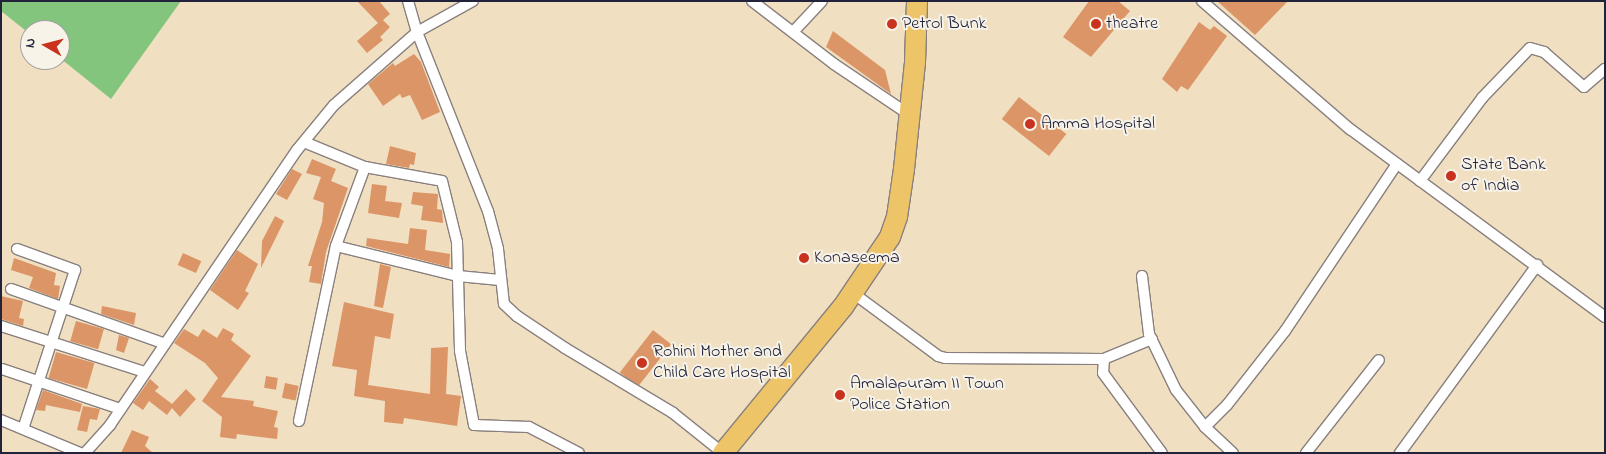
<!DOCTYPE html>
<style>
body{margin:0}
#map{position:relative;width:1606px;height:454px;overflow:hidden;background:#f0dfc1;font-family:"Indie Flower",sans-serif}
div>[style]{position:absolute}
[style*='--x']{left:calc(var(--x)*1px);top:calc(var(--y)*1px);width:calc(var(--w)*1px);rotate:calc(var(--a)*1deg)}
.green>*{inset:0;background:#84c57d}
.building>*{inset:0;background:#dc9567;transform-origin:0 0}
.roads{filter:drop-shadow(1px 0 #89807e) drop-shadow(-1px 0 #89807e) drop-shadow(0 1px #89807e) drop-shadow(0 -1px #89807e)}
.street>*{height:10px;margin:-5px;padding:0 5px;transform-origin:5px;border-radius:5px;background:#fff}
.highway>*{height:20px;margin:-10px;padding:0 10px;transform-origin:10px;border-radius:10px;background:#eec469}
.dots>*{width:14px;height:14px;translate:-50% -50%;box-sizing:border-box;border:2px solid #f7f3e8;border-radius:50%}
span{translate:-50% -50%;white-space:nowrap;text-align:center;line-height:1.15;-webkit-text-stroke:4px #f7f3e8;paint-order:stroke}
.poi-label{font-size:18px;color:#22223b}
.left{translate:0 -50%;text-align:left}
.frame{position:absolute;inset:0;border:2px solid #22223b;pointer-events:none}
.north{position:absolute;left:20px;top:20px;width:50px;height:50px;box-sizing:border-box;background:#f7f3e8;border:1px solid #a29fa3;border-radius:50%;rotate:278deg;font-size:14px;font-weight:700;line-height:20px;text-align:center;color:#22223b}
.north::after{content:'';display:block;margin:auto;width:18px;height:22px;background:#c8321e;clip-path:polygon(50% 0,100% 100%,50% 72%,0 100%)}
</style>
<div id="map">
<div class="green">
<i style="clip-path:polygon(1px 1px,181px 1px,111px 99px,60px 58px,60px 30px,30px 30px,30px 34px,1px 11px)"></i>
</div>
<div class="building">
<i style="clip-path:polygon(357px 1px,379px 1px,390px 14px,383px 20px,390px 27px,380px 37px,383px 40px,367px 53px,357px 41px,378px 23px)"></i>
<i style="clip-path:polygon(1089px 1px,1118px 1px,1130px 11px,1091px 57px,1063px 37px)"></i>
<i style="clip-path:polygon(1217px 1px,1288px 1px,1255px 35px)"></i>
<i style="clip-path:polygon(1199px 22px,1210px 30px,1214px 26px,1227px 36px,1188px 90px,1181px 86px,1177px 92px,1162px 79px)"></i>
<i style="clip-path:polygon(833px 31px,885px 70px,891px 94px,826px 47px)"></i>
<i style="clip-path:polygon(414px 54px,421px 62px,440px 112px,422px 120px,410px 95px,402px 98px,400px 94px,383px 106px,368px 84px,393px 63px,395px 66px)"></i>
<i style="left:1019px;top:97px;width:60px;height:28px;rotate:38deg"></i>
<i style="clip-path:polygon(390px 146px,416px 153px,414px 165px,410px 164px,409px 168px,386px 164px)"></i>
<i style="clip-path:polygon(312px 159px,336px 169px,331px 181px,348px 188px,326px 252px,321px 284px,309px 282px,312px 266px,308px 266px,322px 222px,324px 203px,313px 199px,321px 177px,306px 173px)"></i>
<i style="clip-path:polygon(292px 169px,302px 174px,287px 200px,276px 194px)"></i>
<i style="clip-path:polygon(372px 184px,387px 186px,385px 201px,402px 203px,399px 218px,368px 213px)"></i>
<i style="clip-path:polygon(413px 192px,438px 194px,437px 209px,442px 210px,443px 223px,421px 220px,423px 206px,411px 204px)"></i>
<i style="clip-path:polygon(275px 216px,284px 221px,261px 268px,262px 241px)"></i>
<i style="clip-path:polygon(410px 228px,427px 230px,425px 250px,450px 254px,449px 267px,366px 246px,367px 238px,408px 244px)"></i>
<i style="clip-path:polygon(237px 250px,258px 264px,245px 291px,249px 293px,238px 310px,210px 290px)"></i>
<i style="left:183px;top:253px;width:20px;height:13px;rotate:24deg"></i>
<i style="clip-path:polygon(14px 258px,56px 273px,54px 285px,60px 286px,58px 299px,29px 288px,33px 277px,11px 270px)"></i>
<i style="clip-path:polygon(380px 264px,391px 267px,383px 308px,374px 306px)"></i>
<i style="clip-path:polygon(1px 296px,23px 301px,19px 318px,24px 319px,23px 326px,1px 319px)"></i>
<i style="clip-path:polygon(344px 302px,394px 314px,390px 339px,375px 336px,368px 385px,430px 394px,431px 348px,448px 347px,446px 394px,461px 396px,457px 426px,404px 418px,403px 424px,384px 422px,385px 401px,354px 396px,357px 370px,332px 366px)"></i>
<i style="clip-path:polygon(102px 306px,136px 313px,134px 325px,101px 314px)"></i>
<i style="left:76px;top:321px;width:29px;height:21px;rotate:16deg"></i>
<i style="clip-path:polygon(223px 328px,234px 334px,231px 340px,251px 356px,221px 397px,254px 401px,253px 406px,278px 411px,274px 427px,278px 428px,277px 439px,237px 434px,236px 439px,220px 437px,222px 417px,202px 401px,218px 378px,205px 363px,174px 343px,184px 329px,198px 337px,203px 329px,217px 338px)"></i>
<i style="left:653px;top:330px;width:23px;height:54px;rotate:38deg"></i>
<i style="clip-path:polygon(119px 335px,129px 338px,124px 353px,116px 350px)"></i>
<i style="left:56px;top:352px;width:40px;height:27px;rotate:16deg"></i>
<i style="left:266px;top:376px;width:12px;height:12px;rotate:9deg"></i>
<i style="clip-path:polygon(150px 379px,159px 387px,155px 391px,172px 404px,186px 389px,196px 399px,180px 417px,172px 408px,167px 415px,149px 401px,143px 410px,133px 403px)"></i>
<i style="left:285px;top:383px;width:14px;height:15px;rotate:12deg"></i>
<i style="clip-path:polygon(43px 390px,82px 404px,80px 412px,46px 405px,45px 411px,36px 410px)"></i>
<i style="clip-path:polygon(83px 406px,100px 409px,97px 420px,90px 419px,87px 432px,77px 430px)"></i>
<i style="clip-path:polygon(132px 430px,149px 437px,145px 446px,153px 453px,121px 453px)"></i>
</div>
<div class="roads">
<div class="street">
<i style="--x:408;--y:1;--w:32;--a:74"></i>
<i style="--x:417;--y:32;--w:193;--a:68.4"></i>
<i style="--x:488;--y:211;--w:39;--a:75"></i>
<i style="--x:498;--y:249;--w:55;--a:83.8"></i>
<i style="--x:504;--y:304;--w:18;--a:43"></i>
<i style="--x:517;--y:316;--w:58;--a:33.7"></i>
<i style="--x:565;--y:348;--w:126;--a:31"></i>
<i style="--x:673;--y:413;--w:64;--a:38.7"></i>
<i style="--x:752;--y:1;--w:103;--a:37.5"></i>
<i style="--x:834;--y:64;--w:92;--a:33.9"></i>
<i style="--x:1202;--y:1;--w:196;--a:40.9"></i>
<i style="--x:1350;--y:129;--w:317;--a:36.4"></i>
<i style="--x:793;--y:32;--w:42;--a:-46.9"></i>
<i style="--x:304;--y:142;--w:66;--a:22.3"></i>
<i style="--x:365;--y:167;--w:78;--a:10.3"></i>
<i style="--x:442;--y:181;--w:63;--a:76.2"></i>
<i style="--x:457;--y:242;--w:109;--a:88.4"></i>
<i style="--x:460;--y:351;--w:75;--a:79.3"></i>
<i style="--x:474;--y:425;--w:55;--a:2.1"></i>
<i style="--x:529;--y:427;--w:56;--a:27.5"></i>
<i style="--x:365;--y:167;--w:84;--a:110.2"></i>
<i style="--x:336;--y:246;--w:126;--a:13.8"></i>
<i style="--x:458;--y:276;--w:42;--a:5.4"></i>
<i style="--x:1420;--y:181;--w:104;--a:-53.2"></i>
<i style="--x:1482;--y:98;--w:69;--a:-46.2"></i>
<i style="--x:1530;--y:48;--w:15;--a:16"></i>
<i style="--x:1544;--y:52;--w:53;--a:41.2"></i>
<i style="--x:1584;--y:87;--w:28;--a:-41"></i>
<i style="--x:17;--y:249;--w:62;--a:19.9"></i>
<i style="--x:75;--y:270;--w:167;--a:108.1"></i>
<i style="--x:1142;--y:276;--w:58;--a:83.1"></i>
<i style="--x:1149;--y:334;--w:62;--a:64.3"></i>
<i style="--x:1176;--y:390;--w:47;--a:51.9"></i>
<i style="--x:1205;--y:427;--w:38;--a:43"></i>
<i style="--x:11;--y:289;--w:161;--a:19.6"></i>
<i style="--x:853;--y:293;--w:106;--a:36.5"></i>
<i style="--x:938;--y:356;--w:7;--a:16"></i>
<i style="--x:945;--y:358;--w:159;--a:0.4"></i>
<i style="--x:1;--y:326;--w:150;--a:17.8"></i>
<i style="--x:1152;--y:339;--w:52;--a:157.4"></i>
<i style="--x:1104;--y:359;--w:14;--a:94"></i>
<i style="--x:1103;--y:373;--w:99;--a:53.6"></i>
<i style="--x:2;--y:369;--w:125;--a:18.7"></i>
<i style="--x:1;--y:420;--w:86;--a:22.7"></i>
<i style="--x:299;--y:421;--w:179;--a:-78.1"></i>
<i style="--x:1205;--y:427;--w:31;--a:-45"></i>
<i style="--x:1227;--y:405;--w:94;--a:-51.9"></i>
<i style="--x:1285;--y:331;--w:201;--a:-56.2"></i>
<i style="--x:85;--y:453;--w:38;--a:-48"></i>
<i style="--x:110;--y:425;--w:333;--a:-55.8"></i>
<i style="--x:297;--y:150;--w:58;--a:-50.6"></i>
<i style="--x:334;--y:105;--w:111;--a:-41.3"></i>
<i style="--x:417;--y:32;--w:64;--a:-29"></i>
<i style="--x:1306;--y:453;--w:118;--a:-51.9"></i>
<i style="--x:1400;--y:453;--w:233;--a:-53.9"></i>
</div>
<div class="highway">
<i style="--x:723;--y:453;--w:189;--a:-50.6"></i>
<i style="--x:843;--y:307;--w:84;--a:-56.1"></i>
<i style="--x:890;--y:237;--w:21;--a:-71"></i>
<i style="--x:897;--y:217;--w:49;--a:-81.7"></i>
<i style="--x:904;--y:169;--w:108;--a:-84.1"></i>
<i style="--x:915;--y:62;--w:61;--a:-88.1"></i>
</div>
</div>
<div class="dots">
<i style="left:892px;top:24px;background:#c8321e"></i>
<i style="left:1096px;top:24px;background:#c8321e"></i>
<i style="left:1030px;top:124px;background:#c8321e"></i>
<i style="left:1451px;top:176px;background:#c8321e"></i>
<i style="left:804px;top:258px;background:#c8321e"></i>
<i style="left:642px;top:363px;background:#c8321e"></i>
<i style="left:840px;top:395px;background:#c8321e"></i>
</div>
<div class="poi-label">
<span class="left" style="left:902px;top:24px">Petrol Bunk</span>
<span class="left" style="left:1106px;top:24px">theatre</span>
<span class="left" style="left:1041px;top:124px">Amma Hospital</span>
<span class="left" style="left:1461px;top:176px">State Bank<br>of India</span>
<span class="left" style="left:814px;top:258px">Konaseema</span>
<span class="left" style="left:653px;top:363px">Rohini Mother and<br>Child Care Hospital</span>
<span class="left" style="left:850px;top:395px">Amalapuram II Town<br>Police Station</span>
</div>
<div class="frame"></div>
<div class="north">N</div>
</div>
